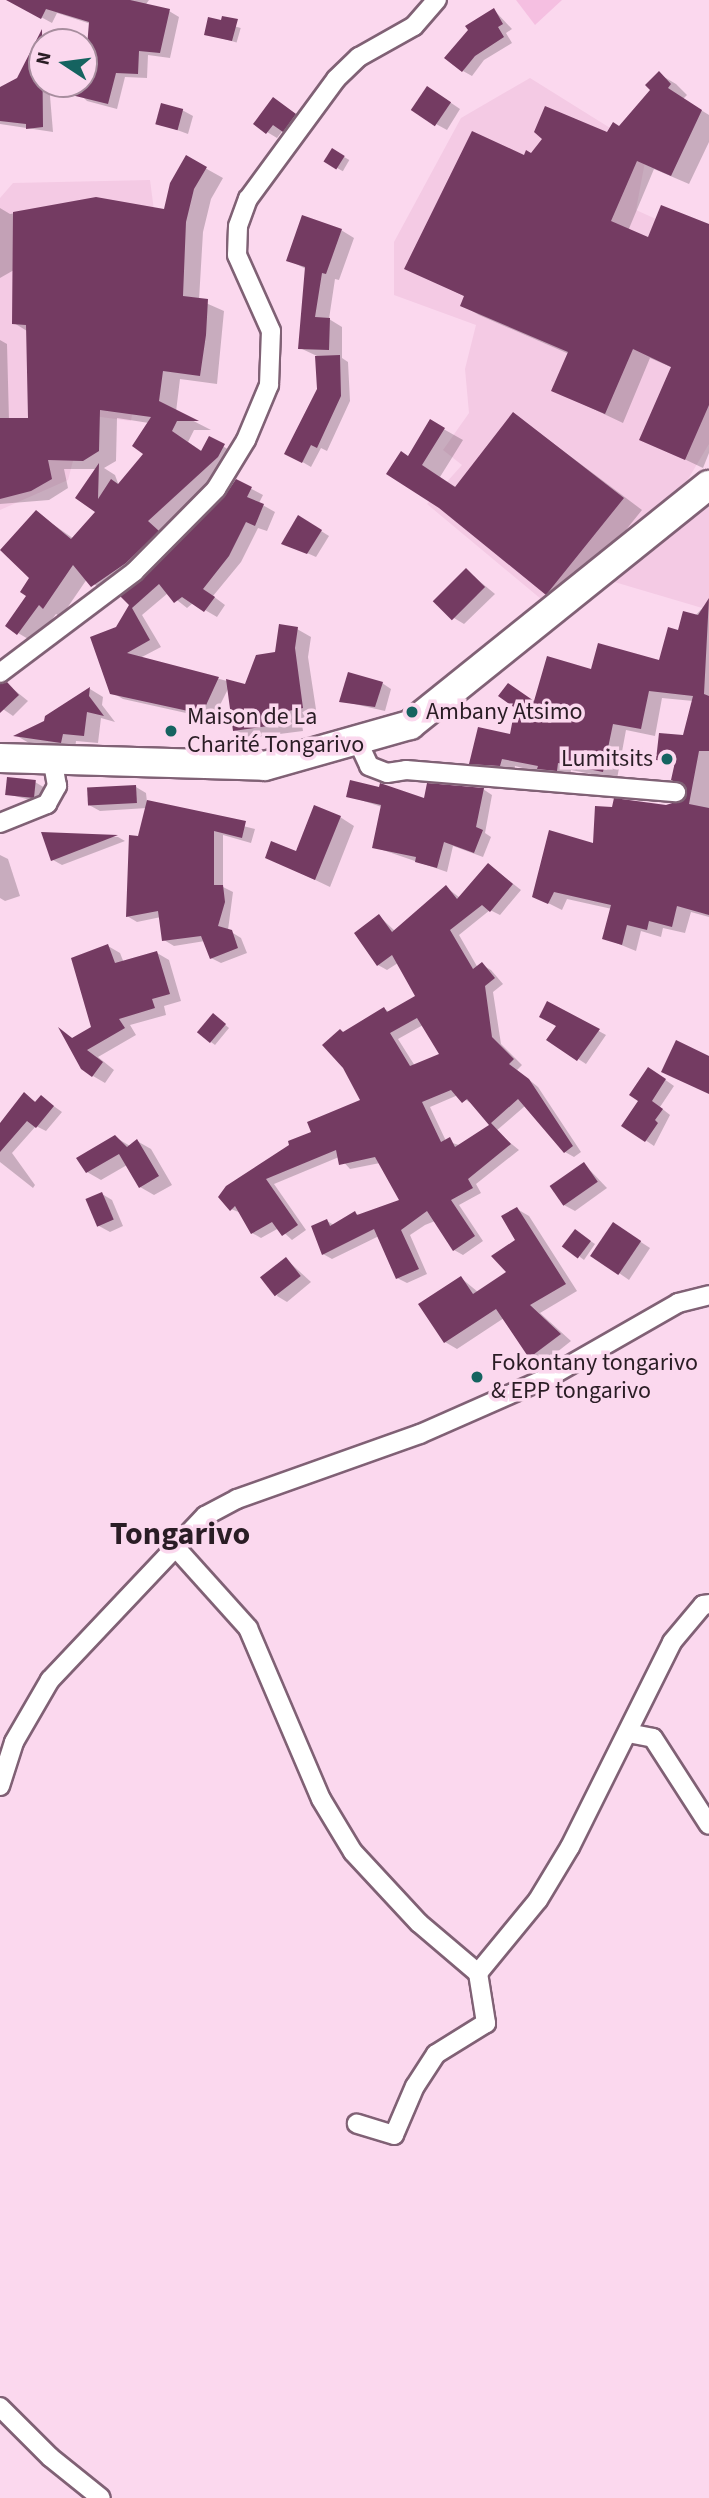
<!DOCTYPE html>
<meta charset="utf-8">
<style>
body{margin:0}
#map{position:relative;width:709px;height:2498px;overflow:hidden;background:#fbd8ee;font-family:"Source Sans 3",sans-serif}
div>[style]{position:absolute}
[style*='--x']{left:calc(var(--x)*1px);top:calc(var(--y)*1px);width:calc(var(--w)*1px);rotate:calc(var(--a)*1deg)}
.built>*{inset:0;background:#f4cae4}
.green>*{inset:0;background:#f5bfe1}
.shadow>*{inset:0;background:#0003;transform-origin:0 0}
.building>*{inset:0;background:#743b62;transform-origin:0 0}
.roads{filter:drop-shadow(2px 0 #806175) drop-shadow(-2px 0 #806175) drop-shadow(0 2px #806175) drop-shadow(0 -2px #806175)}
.street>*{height:18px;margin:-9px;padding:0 9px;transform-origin:9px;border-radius:9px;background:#fff}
.primary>*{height:28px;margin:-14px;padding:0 14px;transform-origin:14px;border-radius:14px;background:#fff}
.dots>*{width:19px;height:19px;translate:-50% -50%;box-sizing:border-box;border:4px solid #fbd8ee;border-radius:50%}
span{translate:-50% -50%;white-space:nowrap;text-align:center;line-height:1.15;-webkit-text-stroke:7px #fbd8ee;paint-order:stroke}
.poi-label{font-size:24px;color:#2a1d25}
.left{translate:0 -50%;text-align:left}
.right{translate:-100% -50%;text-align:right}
.district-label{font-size:32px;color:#2a1d25;font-weight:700}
.north{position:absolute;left:28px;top:28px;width:70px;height:70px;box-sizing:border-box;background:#fbd8ee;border:2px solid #a78d9e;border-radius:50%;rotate:283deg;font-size:19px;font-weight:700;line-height:28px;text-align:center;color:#2a1d25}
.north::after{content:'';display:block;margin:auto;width:24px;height:32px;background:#156360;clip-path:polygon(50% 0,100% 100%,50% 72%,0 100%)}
</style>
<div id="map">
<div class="built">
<i style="clip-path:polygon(530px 78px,647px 151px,636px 210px,709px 243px,709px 444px,684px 486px,709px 494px,709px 610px,584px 573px,547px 604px,427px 504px,462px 465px,443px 450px,469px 413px,465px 369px,476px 325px,394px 295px,394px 242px,461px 118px)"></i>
<i style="clip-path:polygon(150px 180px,167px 309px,145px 332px,131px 421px,85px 415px,68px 480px,0 510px,0 198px,13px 183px)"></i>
</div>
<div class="green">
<i style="clip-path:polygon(516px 0,562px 0,535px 25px)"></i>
</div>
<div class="shadow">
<i style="clip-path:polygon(23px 0,149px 0,134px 21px,169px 11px,179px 17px,170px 58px,148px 55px,147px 78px,125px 77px,117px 109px,87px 101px,70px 84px,84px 84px,84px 56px,91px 58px,91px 24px,57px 13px,52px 23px,28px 10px)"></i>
<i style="clip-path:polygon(494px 10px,512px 29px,506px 33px,512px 43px,484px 60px,472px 76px,463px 71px)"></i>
<i style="left:209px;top:19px;width:33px;height:15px;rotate:16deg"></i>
<i style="clip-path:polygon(659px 74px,676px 84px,687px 95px,683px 99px,709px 115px,709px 142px,689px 184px,654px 169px,628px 231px,649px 239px,709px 226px,709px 453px,703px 468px,642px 439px,673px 368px,650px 358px,623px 423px,553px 390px,569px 354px,479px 315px,462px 305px,466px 297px,407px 268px,525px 157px,620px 128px,653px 90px)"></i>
<i style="clip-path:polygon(18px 79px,49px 84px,53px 132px,0 124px,0 89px)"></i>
<i style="clip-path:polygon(438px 94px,460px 109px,447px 130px,436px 124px)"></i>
<i style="clip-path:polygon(274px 99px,306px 121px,294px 137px,283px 130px,277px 138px,267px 132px)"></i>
<i style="clip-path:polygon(182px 110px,193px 116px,188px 134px,158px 123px)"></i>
<i style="left:332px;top:150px;width:20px;height:13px;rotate:30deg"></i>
<i style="clip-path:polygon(evenodd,187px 158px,223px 178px,211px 199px,203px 232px,199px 300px,224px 311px,217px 384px,180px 379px,176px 412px,211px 430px,194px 430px,188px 442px,203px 452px,210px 439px,240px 456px,151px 565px,225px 498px,236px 481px,263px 495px,259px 503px,275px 512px,267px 531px,258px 528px,241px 562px,213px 596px,225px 605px,217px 617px,193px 603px,187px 608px,168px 593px,142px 615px,161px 647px,140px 658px,246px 686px,297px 629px,311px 637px,308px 657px,317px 716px,301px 718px,303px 731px,249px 738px,235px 730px,229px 687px,213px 719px,123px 699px,111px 692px,118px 628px,150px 571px,109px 595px,87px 579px,61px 617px,56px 614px,35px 643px,18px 633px,31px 578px,37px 513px,74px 539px,97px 512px,97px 469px,64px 469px,68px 488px,49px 500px,0 504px,0 340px,7px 344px,9px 420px,30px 420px,27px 331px,14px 323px,14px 270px,0 278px,0 208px,10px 214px,96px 199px,165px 211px,187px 158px,117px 418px,149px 423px,146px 453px,119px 486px,115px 475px,104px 468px,116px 461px,117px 418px)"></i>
<i style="clip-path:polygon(341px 230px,354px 238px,339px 280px,335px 279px,329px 319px,342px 327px,342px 358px,348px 362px,350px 401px,327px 451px,321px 448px,311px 467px,287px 453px,319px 389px,317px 356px,300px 348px,306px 269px,288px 260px)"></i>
<i style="clip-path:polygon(514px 414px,642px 510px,566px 604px,547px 593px,409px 458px,431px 422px,463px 440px,440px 477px,457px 488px)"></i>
<i style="clip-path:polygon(299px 517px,329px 536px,316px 557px,289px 545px)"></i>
<i style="clip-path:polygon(466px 570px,495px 594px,464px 624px,454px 618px)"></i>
<i style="clip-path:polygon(709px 601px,709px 917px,691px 912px,685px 933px,663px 928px,661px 937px,641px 931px,636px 951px,604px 938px,612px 909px,567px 899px,562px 910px,534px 896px,594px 845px,687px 800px,688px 788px,676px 767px,658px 759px,684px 737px,693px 701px,662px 698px,655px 736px,626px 730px,617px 779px,571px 770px,570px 778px,553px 776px,515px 766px,514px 773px,485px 771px,471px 763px,511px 736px,536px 703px,592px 671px,661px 662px,680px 632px)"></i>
<i style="clip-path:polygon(382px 683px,391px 689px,385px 711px,341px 701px)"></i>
<i style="clip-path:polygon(7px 684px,28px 701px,13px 716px,0 707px,0 689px)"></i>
<i style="clip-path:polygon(90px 689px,103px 697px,102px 705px,115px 722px,101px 718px,98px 743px,76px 741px,75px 750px,29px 743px,17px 736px,46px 722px,47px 717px)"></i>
<i style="clip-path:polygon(35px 782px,45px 788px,42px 803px,7px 794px)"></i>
<i style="clip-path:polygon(136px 787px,146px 793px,147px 802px,255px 829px,251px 843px,223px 835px,223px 887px,233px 892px,228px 930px,241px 938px,247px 953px,221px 963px,211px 958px,205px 941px,174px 946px,164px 940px,161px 917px,137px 922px,127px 916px,147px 808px,100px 811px,89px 805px)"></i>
<i style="clip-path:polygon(483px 789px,492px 795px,485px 833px,491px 837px,483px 857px,453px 846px,447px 872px,374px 847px,382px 807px,348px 796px,426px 800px)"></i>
<i style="clip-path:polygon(340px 817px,354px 826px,330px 887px,267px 857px,297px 853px)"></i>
<i style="clip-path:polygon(43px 834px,118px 837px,125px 841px,62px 865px,53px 860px)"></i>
<i style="clip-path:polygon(0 855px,8px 859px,20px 896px,5px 901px,0 898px)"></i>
<i style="clip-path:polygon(evenodd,489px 865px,521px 890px,500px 915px,490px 910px,459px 935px,478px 968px,482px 965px,491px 970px,503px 984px,493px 992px,501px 1044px,522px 1065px,517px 1070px,538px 1087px,581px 1152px,574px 1157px,565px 1152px,525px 1106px,496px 1131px,519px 1150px,476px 1184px,481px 1193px,459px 1205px,483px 1241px,463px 1255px,454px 1250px,435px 1221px,425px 1225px,410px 1235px,427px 1274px,407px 1283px,397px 1278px,379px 1236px,332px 1259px,323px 1254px,327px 1221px,334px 1225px,355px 1213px,360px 1216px,402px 1201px,380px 1163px,350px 1169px,339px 1157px,274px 1184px,306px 1230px,292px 1240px,279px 1228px,261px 1238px,252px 1233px,241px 1213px,231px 1209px,313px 1133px,363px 1101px,344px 1033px,384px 1009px,390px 1012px,418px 997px,398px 963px,387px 970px,378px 965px,379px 916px,396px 932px,446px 887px,460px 898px,489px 865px,423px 1025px,441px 1054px,415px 1066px,398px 1039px,423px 1025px,489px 865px,458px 1095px,474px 1105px,491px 1125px,459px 1145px,446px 1141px,430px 1107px,458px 1095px)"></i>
<i style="clip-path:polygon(108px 946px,120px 953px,124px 963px,157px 953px,169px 960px,181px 1001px,164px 1006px,166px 1015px,130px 1025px,136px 1035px,98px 1057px,114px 1070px,105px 1083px,93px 1076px,62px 1032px,74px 1039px,93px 1028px)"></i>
<i style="clip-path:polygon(548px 1003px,606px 1035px,586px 1064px,549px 1040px,558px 1026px)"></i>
<i style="clip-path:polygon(217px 1018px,229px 1028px,215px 1045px,211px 1042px)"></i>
<i style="clip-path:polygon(657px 1074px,674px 1086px,660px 1107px,670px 1115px,654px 1146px,623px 1125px)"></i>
<i style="clip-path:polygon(24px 1094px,37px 1103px,41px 1097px,62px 1112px,46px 1131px,36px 1126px,12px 1153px,35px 1185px,33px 1188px,0 1162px,0 1124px)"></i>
<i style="clip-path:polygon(115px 1137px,130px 1146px,137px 1141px,151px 1149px,172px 1185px,154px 1195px,140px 1187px,127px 1165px,101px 1180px,87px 1172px)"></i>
<i style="clip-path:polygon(584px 1164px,607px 1188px,575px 1211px,564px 1205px)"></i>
<i style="clip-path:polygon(102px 1194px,112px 1200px,123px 1226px,110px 1232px,99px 1226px)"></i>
<i style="clip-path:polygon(517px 1209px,529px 1216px,577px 1291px,540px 1313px,571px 1341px,542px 1364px,530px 1357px,504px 1318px,457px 1349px,445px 1342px,461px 1278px,478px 1292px,509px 1272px,517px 1241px)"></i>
<i style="clip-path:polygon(575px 1231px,595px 1244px,584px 1260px,580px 1257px)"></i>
<i style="clip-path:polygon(624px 1231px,650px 1248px,629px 1280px,593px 1255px)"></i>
<i style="clip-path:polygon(286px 1259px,311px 1282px,287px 1302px,277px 1296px)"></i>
</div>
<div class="building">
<i style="clip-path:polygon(6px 0,130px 0,170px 9px,160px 53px,139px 51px,138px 74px,116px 73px,108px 104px,51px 90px,51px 84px,84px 84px,89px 22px,46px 9px,41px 19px)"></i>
<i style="clip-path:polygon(494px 8px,503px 24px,498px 27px,504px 37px,475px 56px,462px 72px,444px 58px,468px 30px,465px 26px)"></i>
<i style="clip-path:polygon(222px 16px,238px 19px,232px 41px,204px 35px,208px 17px,221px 20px)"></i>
<i style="clip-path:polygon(42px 29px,43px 127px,26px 129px,26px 124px,0 121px,0 87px,17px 78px)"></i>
<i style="clip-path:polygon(659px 71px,671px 84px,668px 88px,702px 110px,671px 176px,637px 161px,611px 221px,648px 237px,661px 205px,709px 224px,709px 405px,685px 460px,639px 440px,671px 367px,633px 349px,605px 414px,551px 391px,568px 352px,460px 306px,464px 296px,404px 269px,472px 131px,524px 155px,526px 150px,531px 153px,542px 139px,534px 132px,545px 106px,607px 132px,613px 122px,619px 126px,650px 90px,645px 85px)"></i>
<i style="left:427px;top:86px;width:29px;height:29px;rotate:34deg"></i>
<i style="clip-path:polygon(273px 97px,296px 114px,283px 132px,273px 125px,266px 134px,253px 124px)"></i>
<i style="left:161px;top:103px;width:23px;height:22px;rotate:15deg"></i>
<i style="left:332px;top:148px;width:15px;height:16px;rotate:32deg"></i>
<i style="clip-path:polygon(186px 155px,207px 167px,194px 189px,186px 222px,183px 296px,208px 299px,206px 335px,200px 376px,163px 371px,159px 401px,199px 421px,177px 421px,172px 431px,201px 451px,209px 436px,225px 444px,218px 457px,148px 521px,159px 531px,126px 563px,91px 587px,73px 565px,43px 609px,39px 605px,17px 635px,5px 626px,26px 596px,20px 592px,29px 578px,0 550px,36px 510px,71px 539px,95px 512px,75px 498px,99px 463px,98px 499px,111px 479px,118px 484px,143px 454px,132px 446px,151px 417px,100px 410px,99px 451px,83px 461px,48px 460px,52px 479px,31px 491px,0 499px,0 418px,28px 418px,26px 325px,12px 324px,13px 212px,96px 197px,164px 209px,170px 183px)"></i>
<i style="clip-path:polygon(302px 215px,342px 229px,326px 274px,322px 273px,315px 317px,330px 318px,329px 350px,298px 349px,305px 267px,286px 261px)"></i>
<i style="clip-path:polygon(340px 355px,341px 396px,317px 448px,311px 445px,302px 463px,284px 454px,317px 389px,315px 356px)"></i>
<i style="clip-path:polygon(513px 412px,624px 498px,546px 595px,439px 508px,386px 474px,401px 451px,408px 456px,430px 419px,445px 428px,422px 465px,455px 487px)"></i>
<i style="clip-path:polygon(236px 479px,252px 487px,247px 497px,264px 504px,255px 526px,246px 522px,229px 556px,203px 589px,215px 597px,204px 612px,182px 597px,174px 603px,159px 584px,132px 608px,150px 640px,127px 653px,219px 677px,202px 714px,110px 694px,90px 637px,116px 627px,129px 605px,120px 596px,224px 497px)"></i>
<i style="clip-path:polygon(298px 515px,322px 530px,307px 554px,281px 544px)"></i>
<i style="left:466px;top:568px;width:27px;height:47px;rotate:45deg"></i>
<i style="clip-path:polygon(709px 598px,704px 694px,709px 696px,709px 751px,699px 751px,689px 804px,709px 808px,709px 915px,677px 906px,672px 927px,649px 921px,647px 930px,627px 925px,622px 945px,602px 939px,611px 905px,554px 892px,548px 904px,532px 897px,549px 830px,593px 843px,595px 806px,612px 807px,614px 798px,666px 805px,685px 799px,686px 787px,671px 780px,675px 762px,656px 760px,659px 733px,683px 735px,693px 696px,649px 691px,641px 729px,613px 724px,603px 772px,558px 763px,557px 771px,537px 769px,538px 766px,502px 759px,500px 766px,469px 764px,478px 727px,510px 734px,515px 708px,498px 696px,508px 683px,534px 701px,547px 656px,591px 669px,598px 643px,659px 660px,668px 627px,678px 630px,683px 611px,698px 615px)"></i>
<i style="clip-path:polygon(279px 624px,298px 627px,295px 648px,303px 708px,288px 711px,289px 723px,233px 731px,226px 679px,245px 684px,256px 655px,275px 652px)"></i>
<i style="clip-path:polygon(348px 672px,383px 682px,375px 707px,339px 702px)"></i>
<i style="clip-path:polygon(7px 682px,19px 695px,0 713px,0 684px)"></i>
<i style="clip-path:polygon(90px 687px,89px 696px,104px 716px,87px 712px,84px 736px,63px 734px,61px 743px,13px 736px,44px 721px,45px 716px)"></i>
<i style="left:7px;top:777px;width:29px;height:18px;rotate:6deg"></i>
<i style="clip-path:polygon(350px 780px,379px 787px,380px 783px,424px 798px,427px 783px,484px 788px,476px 827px,483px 830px,474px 853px,444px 842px,437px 868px,415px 862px,416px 857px,372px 848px,381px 805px,346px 797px)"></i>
<i style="left:136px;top:785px;width:18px;height:49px;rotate:87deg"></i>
<i style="clip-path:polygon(147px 800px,246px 821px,242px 838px,214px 831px,214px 885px,223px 885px,225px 902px,218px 926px,232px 930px,238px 948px,210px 959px,201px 936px,162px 941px,158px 911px,126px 917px,129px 835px,138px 836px)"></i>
<i style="clip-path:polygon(314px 805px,341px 816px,315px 880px,265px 858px,271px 841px,296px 851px)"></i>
<i style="clip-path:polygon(41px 832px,118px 835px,51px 861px)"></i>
<i style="clip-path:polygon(evenodd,488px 863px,513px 884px,490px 912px,482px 905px,450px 930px,473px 969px,482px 962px,495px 978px,485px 986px,492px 1037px,514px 1059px,509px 1064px,529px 1079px,573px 1146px,564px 1153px,518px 1099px,491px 1123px,511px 1144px,468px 1179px,473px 1188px,451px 1200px,475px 1236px,453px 1251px,427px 1211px,401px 1230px,419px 1269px,396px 1279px,374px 1229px,322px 1255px,311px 1226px,327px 1219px,330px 1226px,355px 1211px,357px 1215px,399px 1200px,375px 1157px,339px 1165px,336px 1150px,266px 1179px,298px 1225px,282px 1236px,272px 1222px,251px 1234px,235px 1206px,230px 1211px,218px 1197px,226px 1186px,289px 1145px,288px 1141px,311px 1132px,307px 1122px,360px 1100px,343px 1068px,322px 1045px,340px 1029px,343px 1032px,384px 1007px,387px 1012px,415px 996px,392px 955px,377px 966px,354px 933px,379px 914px,392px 932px,446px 885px,457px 899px,488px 863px,417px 1018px,439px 1054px,410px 1066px,390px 1033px,417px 1018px,488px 863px,451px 1090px,462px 1103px,467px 1099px,489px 1125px,455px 1147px,450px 1137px,441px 1142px,422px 1102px,451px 1090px)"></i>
<i style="clip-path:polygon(108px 944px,115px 963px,157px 951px,170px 994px,152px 999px,155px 1008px,119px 1019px,125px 1028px,87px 1050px,103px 1062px,92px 1077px,81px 1069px,58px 1027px,72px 1038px,91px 1027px,71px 958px)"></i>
<i style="clip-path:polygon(547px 1001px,600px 1029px,577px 1061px,546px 1040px,556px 1026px,539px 1017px)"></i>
<i style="left:213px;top:1013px;width:17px;height:25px;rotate:40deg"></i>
<i style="clip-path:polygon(676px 1040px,709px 1056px,709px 1094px,661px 1072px)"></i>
<i style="clip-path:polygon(648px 1067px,666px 1079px,652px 1101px,663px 1109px,655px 1120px,658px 1123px,645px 1142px,621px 1126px,638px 1101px,629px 1095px)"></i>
<i style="clip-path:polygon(24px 1092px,35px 1102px,41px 1095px,54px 1106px,36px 1128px,27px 1121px,0 1152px,0 1123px)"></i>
<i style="clip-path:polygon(115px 1135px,127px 1147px,137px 1139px,159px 1176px,139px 1188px,119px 1154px,86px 1173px,76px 1158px)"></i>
<i style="left:584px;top:1162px;width:24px;height:42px;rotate:55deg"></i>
<i style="left:102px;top:1192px;width:30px;height:18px;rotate:67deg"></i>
<i style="clip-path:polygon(517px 1207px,566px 1284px,530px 1305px,561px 1334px,529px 1358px,496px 1309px,444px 1343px,418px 1304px,461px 1276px,473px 1294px,506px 1272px,491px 1256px,515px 1240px,501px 1216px)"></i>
<i style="left:613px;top:1222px;width:34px;height:41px;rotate:34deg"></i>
<i style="left:575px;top:1229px;width:20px;height:22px;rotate:37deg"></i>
<i style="left:286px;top:1257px;width:24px;height:33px;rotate:52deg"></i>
</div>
<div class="roads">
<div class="street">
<i style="--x:0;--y:673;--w:168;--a:-37"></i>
<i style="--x:134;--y:572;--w:117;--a:-45.3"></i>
<i style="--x:216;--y:489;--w:57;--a:-58.5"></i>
<i style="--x:246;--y:440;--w:60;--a:-67.3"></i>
<i style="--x:269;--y:385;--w:54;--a:-87.9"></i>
<i style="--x:271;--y:331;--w:83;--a:-114.1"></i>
<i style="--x:237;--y:255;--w:29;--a:-88"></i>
<i style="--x:238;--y:226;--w:29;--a:-70"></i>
<i style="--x:248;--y:199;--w:149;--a:-53.7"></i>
<i style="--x:336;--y:79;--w:32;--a:-44"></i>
<i style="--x:359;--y:57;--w:63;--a:-29.4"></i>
<i style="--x:414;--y:26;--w:35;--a:-49"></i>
<i style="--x:358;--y:742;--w:26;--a:65"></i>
<i style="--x:369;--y:766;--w:19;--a:21"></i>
<i style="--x:387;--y:773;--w:19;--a:-9"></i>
<i style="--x:406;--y:770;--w:271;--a:4.7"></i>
<i style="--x:0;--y:823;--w:51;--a:-22"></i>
<i style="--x:47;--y:804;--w:21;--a:-61"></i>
<i style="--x:57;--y:786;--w:27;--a:-100"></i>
<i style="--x:176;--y:1548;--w:108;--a:48"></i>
<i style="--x:248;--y:1628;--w:186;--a:66.9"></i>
<i style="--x:321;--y:1799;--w:62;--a:58.9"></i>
<i style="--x:353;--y:1852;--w:97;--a:47.1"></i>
<i style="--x:419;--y:1923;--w:77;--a:40.3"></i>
<i style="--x:478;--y:1973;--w:51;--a:80.9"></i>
<i style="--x:486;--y:2023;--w:59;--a:148.2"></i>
<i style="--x:436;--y:2054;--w:38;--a:123"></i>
<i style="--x:415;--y:2086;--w:53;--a:113.2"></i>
<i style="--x:394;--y:2135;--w:39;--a:-163"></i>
<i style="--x:628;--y:1733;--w:25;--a:11"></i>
<i style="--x:653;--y:1738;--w:103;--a:57.2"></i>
<i style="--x:0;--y:1786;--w:46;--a:-72.3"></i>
<i style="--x:14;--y:1742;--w:72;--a:-59.9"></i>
<i style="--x:50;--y:1680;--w:226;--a:-46.6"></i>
<i style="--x:205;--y:1516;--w:36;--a:-28"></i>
<i style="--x:237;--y:1499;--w:194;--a:-19.6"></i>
<i style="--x:420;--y:1434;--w:141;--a:-23.8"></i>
<i style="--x:549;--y:1377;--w:149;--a:-29.8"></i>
<i style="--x:678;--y:1303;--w:32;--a:-14"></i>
<i style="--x:478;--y:1973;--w:94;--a:-50.6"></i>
<i style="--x:538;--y:1900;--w:62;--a:-58.9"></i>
<i style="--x:570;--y:1847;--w:229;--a:-63.5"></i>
<i style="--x:672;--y:1642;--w:48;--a:-50"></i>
<i style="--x:703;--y:1605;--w:6;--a:-9"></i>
<i style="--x:0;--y:2407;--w:71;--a:45"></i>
<i style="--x:50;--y:2457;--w:65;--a:38.8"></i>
</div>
<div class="primary">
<i style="--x:0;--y:758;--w:265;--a:1.7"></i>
<i style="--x:265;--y:766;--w:151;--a:-15.8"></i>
<i style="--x:410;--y:725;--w:383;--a:-38.8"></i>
</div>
</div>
<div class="dots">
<i style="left:412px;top:712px;background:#156360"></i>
<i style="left:171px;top:731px;background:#156360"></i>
<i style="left:667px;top:759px;background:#156360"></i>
<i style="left:477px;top:1377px;background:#156360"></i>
</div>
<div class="poi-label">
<span class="left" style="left:426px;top:712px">Ambany Atsimo</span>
<span class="left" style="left:187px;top:731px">Maison de La<br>Charité Tongarivo</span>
<span class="right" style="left:653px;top:759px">Lumitsits</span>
<span class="left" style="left:491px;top:1377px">Fokontany tongarivo<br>&amp; EPP tongarivo</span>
</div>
<div class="district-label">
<span style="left:180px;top:1534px">Tongarivo</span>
</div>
<div class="north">N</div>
</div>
